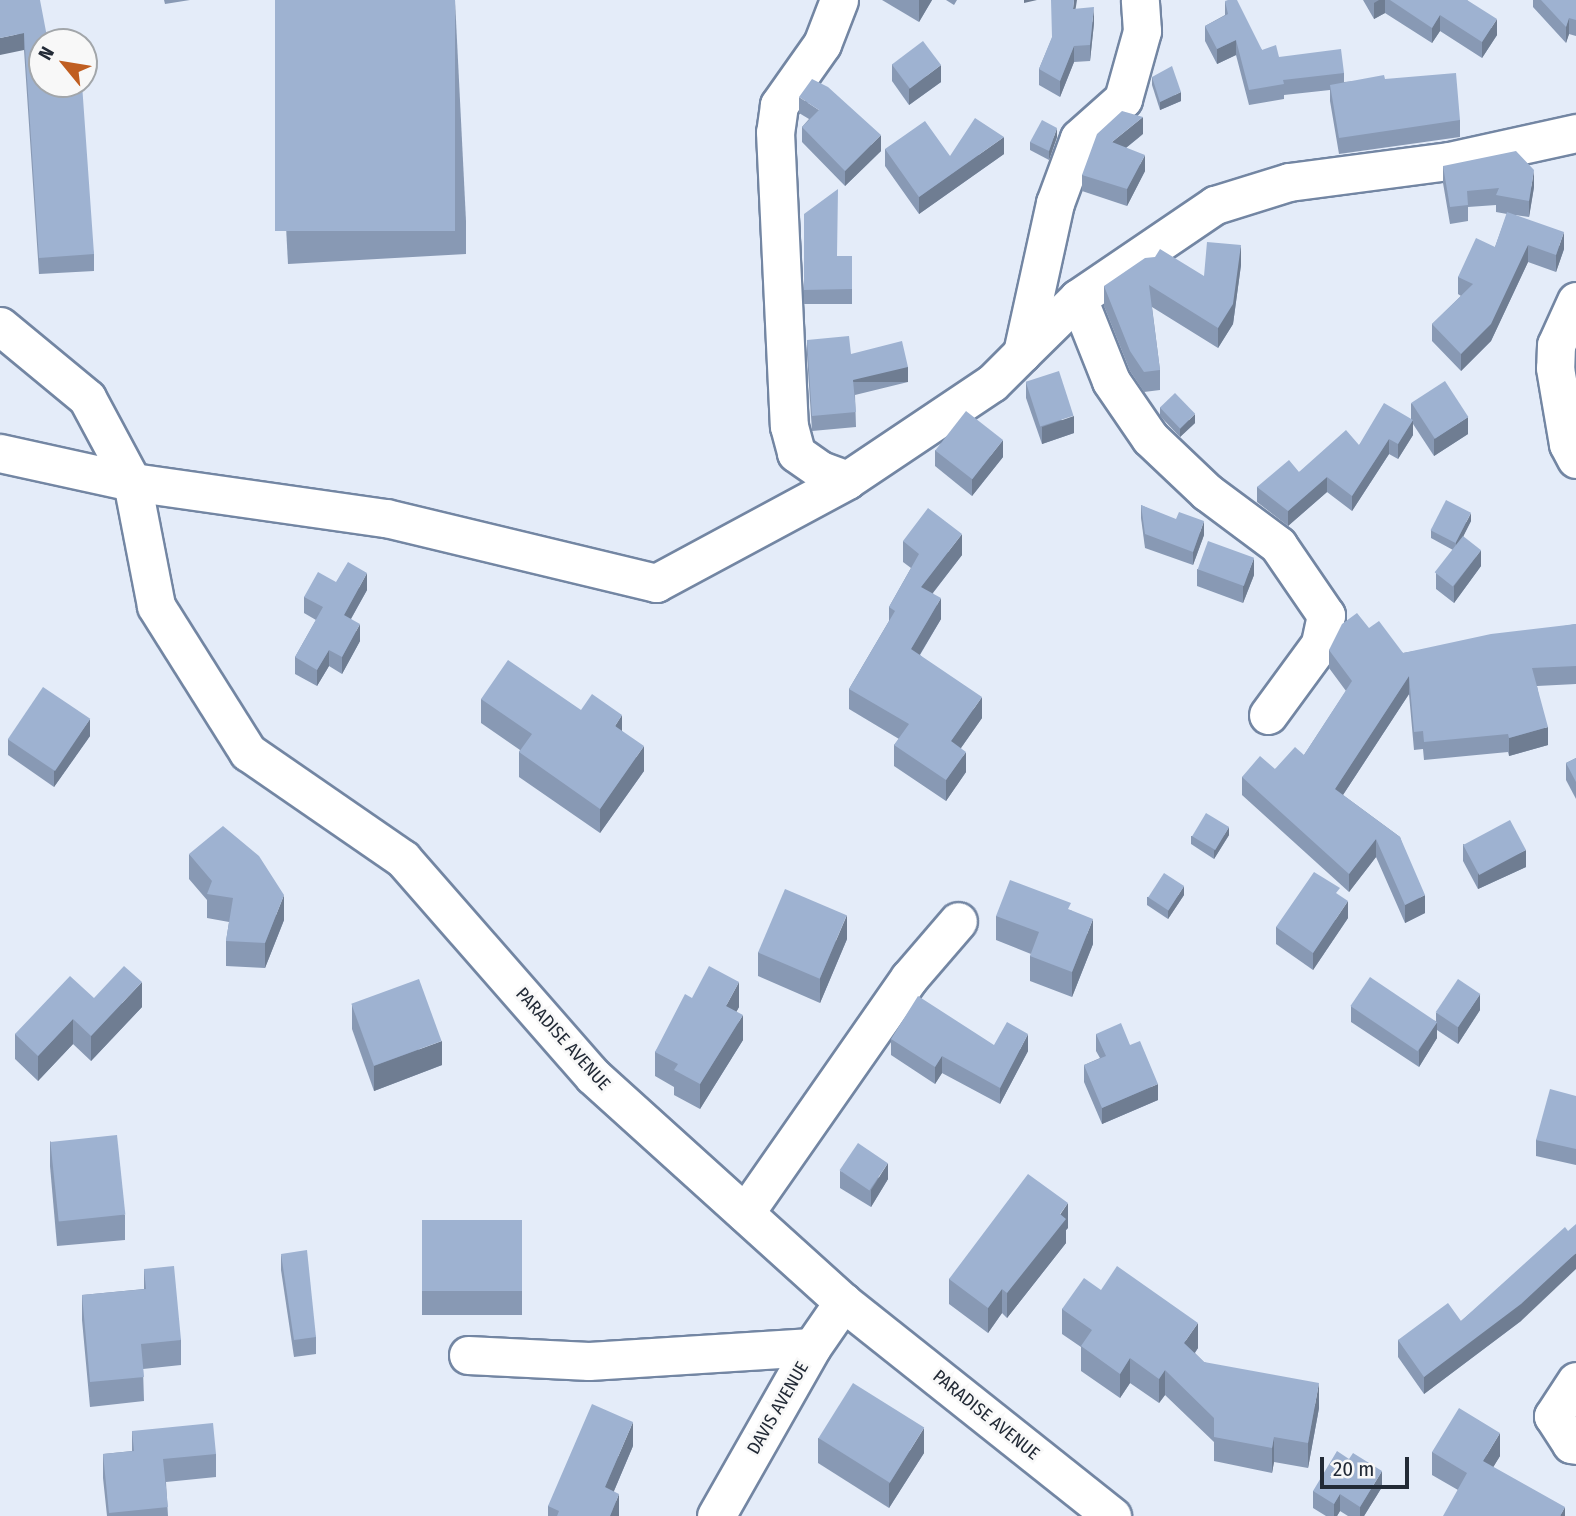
<!DOCTYPE html>
<style>
body{margin:0}
#map{position:relative;width:1576px;height:1516px;overflow:hidden;background:#e4ecf9;font-family:"Fira Sans Condensed",sans-serif}
div>[style]{position:absolute}
[style*='--x']{left:calc(var(--x)*1px);top:calc(var(--y)*1px);width:calc(var(--w)*1px);rotate:calc(var(--a)*1deg)}
.roads{filter:drop-shadow(2px 0 #7386a3) drop-shadow(-2px 0 #7386a3) drop-shadow(0 2px #7386a3) drop-shadow(0 -2px #7386a3)}
.minor>*{height:37px;margin:-18.5px;padding:0 18.5px;transform-origin:18.5px;border-radius:18.5px;background:#fff}
.wall>*{inset:0;background:#8899b4;transform-origin:0 0}
.shaded-wall>*{inset:0;background:#6f7d92;transform-origin:0 0}
.building>*{inset:0;background:#9eb2d1;transform-origin:0 0}
span{translate:-50% -50%;white-space:nowrap;text-align:center;line-height:1.15;-webkit-text-stroke:5px #f8f8f8;paint-order:stroke}
.street-label{font-size:18px;color:#222a36}
.north{position:absolute;left:28px;top:28px;width:70px;height:70px;box-sizing:border-box;background:#f8f8f8;border:2px solid #a2a6aa;border-radius:50%;rotate:300deg;font-size:19px;font-weight:700;line-height:28px;text-align:center;color:#222a36}
.north::after{content:'';display:block;margin:auto;width:24px;height:32px;background:#c05e21;clip-path:polygon(50% 0,100% 100%,50% 72%,0 100%)}
.scale{position:absolute;left:1320px;top:1457px;width:89px;height:32px;box-sizing:border-box;border:4px solid #222a36;border-top:0;padding-left:9px;font-size:21px;line-height:24px;white-space:nowrap;color:#222a36;-webkit-text-stroke:5px #f8f8f8;paint-order:stroke}
</style>
<div id="map">
<div class="roads">
<div class="minor">
<i style="--x:839;--y:0;--w:47;--a:111.1"></i>
<i style="--x:822;--y:44;--w:75;--a:125.2"></i>
<i style="--x:779;--y:105;--w:27;--a:98"></i>
<i style="--x:775;--y:132;--w:294;--a:87.3"></i>
<i style="--x:789;--y:426;--w:28;--a:75"></i>
<i style="--x:796;--y:453;--w:29;--a:35"></i>
<i style="--x:820;--y:470;--w:29;--a:20"></i>
<i style="--x:1078;--y:298;--w:89;--a:68.3"></i>
<i style="--x:1111;--y:381;--w:69;--a:55.6"></i>
<i style="--x:1150;--y:438;--w:79;--a:43.5"></i>
<i style="--x:1207;--y:492;--w:89;--a:36.7"></i>
<i style="--x:1278;--y:545;--w:85;--a:55.6"></i>
<i style="--x:1326;--y:615;--w:30;--a:102"></i>
<i style="--x:1320;--y:644;--w:88;--a:126.2"></i>
<i style="--x:1576;--y:301;--w:48;--a:114.4"></i>
<i style="--x:1556;--y:345;--w:23;--a:92"></i>
<i style="--x:1555;--y:368;--w:77;--a:80.3"></i>
<i style="--x:1568;--y:444;--w:17;--a:62"></i>
<i style="--x:0;--y:326;--w:113;--a:39.6"></i>
<i style="--x:87;--y:398;--w:95;--a:61.8"></i>
<i style="--x:132;--y:482;--w:126;--a:79"></i>
<i style="--x:156;--y:606;--w:173;--a:57.8"></i>
<i style="--x:248;--y:752;--w:188;--a:34.6"></i>
<i style="--x:403;--y:859;--w:288;--a:48.8"></i>
<i style="--x:593;--y:1076;--w:337;--a:42.1"></i>
<i style="--x:843;--y:1302;--w:344;--a:38.5"></i>
<i style="--x:1022;--y:353;--w:78;--a:-44.5"></i>
<i style="--x:1078;--y:298;--w:166;--a:-34.2"></i>
<i style="--x:1215;--y:205;--w:77;--a:-17.3"></i>
<i style="--x:1289;--y:182;--w:161;--a:-7.5"></i>
<i style="--x:1449;--y:161;--w:130;--a:-12.4"></i>
<i style="--x:0;--y:453;--w:135;--a:12.4"></i>
<i style="--x:132;--y:482;--w:257;--a:8.1"></i>
<i style="--x:386;--y:518;--w:278;--a:13.5"></i>
<i style="--x:656;--y:583;--w:217;--a:-28.3"></i>
<i style="--x:847;--y:480;--w:174;--a:-33.8"></i>
<i style="--x:992;--y:383;--w:42;--a:-45"></i>
<i style="--x:1022;--y:353;--w:154;--a:-77.6"></i>
<i style="--x:1055;--y:203;--w:69;--a:-69.7"></i>
<i style="--x:1079;--y:138;--w:59;--a:-41.6"></i>
<i style="--x:1123;--y:99;--w:71;--a:-74.4"></i>
<i style="--x:1142;--y:31;--w:31;--a:-94"></i>
<i style="--x:745;--y:1213;--w:287;--a:-55.1"></i>
<i style="--x:909;--y:978;--w:75;--a:-49.3"></i>
<i style="--x:468;--y:1355;--w:121;--a:2.8"></i>
<i style="--x:589;--y:1361;--w:223;--a:-3.6"></i>
<i style="--x:1576;--y:1381;--w:42;--a:123.3"></i>
<i style="--x:1553;--y:1416;--w:33;--a:57"></i>
<i style="--x:1571;--y:1444;--w:5;--a:11"></i>
<i style="--x:716;--y:1516;--w:194;--a:-60.4"></i>
<i style="--x:812;--y:1347;--w:55;--a:-55.4"></i>
</div>
</div>
<div class="wall">
<i style="clip-path:polygon(0 0,42px 42px,94px 254px,94px 271px,39px 274px,24px 50px)"></i>
<i style="clip-path:polygon(164px 0,190px 0,165px 4px)"></i>
<i style="clip-path:polygon(275px 0,455px 0,466px 221px,466px 254px,288px 264px,275px 18px)"></i>
<i style="clip-path:polygon(882px 0,932px 0,919px 22px)"></i>
<i style="clip-path:polygon(946px 0,957px 0,954px 5px)"></i>
<i style="clip-path:polygon(1363px 0,1467px 0,1497px 35px,1482px 58px,1440px 31px,1432px 43px,1385px 13px,1374px 19px)"></i>
<i style="clip-path:polygon(1533px 0,1576px 0,1576px 36px,1569px 34px,1566px 43px,1533px 7px)"></i>
<i style="clip-path:polygon(1225px 1px,1262px 50px,1279px 57px,1344px 73px,1344px 82px,1385px 79px,1460px 120px,1460px 137px,1339px 154px,1330px 101px,1330px 90px,1284px 95px,1284px 99px,1249px 105px,1236px 55px,1217px 64px,1205px 41px,1205px 26px,1225px 15px)"></i>
<i style="clip-path:polygon(1076px 9px,1094px 23px,1090px 61px,1074px 62px,1060px 97px,1039px 85px,1039px 69px,1052px 38px)"></i>
<i style="clip-path:polygon(892px 64px,941px 82px,909px 105px,892px 81px)"></i>
<i style="clip-path:polygon(1152px 77px,1181px 101px,1160px 110px,1152px 85px)"></i>
<i style="clip-path:polygon(799px 97px,881px 151px,845px 186px,802px 142px,802px 127px,809px 119px,799px 113px)"></i>
<i style="clip-path:polygon(1143px 134px,1126px 148px,1145px 171px,1127px 206px,1082px 191px,1082px 175px)"></i>
<i style="clip-path:polygon(1057px 137px,1049px 160px,1030px 150px,1030px 142px)"></i>
<i style="clip-path:polygon(885px 149px,950px 156px,1004px 154px,919px 214px,885px 166px)"></i>
<i style="clip-path:polygon(1443px 166px,1534px 187px,1529px 217px,1515px 215px,1564px 249px,1556px 272px,1528px 262px,1491px 341px,1461px 371px,1432px 341px,1432px 324px,1461px 296px,1458px 294px,1458px 277px,1495px 247px,1507px 214px,1496px 212px,1496px 205px,1468px 207px,1468px 221px,1450px 224px,1443px 183px)"></i>
<i style="clip-path:polygon(804px 214px,837px 256px,852px 256px,852px 304px,804px 304px)"></i>
<i style="clip-path:polygon(1241px 265px,1233px 324px,1218px 348px,1152px 307px,1160px 370px,1160px 390px,1144px 392px,1130px 371px,1104px 306px,1104px 286px,1204px 276px)"></i>
<i style="clip-path:polygon(807px 340px,851px 354px,908px 382px,855px 395px,856px 427px,812px 431px,807px 355px)"></i>
<i style="clip-path:polygon(1026px 382px,1074px 433px,1042px 444px,1026px 398px)"></i>
<i style="clip-path:polygon(1411px 403px,1468px 434px,1434px 456px,1413px 424px,1413px 435px,1398px 459px,1389px 454px,1352px 511px,1327px 492px,1288px 526px,1257px 502px,1257px 487px,1299px 472px,1359px 445px,1411px 419px)"></i>
<i style="clip-path:polygon(1160px 407px,1195px 423px,1180px 437px,1160px 416px)"></i>
<i style="clip-path:polygon(935px 450px,1003px 457px,972px 496px,935px 466px)"></i>
<i style="clip-path:polygon(1141px 505px,1204px 535px,1193px 565px,1145px 548px,1141px 518px)"></i>
<i style="clip-path:polygon(1471px 521px,1463px 536px,1481px 566px,1454px 603px,1436px 589px,1436px 573px,1453px 550px,1431px 538px,1431px 530px)"></i>
<i style="clip-path:polygon(903px 541px,962px 555px,933px 593px,941px 619px,920px 655px,982px 718px,961px 748px,966px 772px,946px 801px,894px 766px,894px 745px,899px 739px,849px 709px,849px 689px,889px 621px,889px 607px,911px 568px,903px 562px)"></i>
<i style="clip-path:polygon(1197px 569px,1254px 575px,1243px 603px,1197px 586px)"></i>
<i style="clip-path:polygon(336px 582px,367px 590px,351px 619px,360px 641px,342px 674px,329px 666px,317px 686px,295px 674px,295px 657px,316px 620px,304px 613px,304px 597px)"></i>
<i style="clip-path:polygon(1576px 624px,1576px 684px,1537px 686px,1548px 745px,1509px 756px,1508px 752px,1424px 760px,1423px 749px,1414px 750px,1409px 694px,1343px 795px,1400px 837px,1425px 913px,1405px 923px,1376px 857px,1349px 892px,1242px 795px,1242px 777px,1275px 769px,1304px 755px,1346px 691px,1329px 668px,1329px 650px,1369px 628px,1403px 653px)"></i>
<i style="clip-path:polygon(481px 699px,581px 710px,622px 731px,644px 771px,600px 833px,519px 777px,519px 752px,520px 750px,481px 723px)"></i>
<i style="clip-path:polygon(90px 736px,54px 787px,8px 755px,8px 739px)"></i>
<i style="clip-path:polygon(1576px 758px,1576px 799px,1566px 780px,1566px 763px)"></i>
<i style="clip-path:polygon(1229px 835px,1214px 859px,1191px 844px,1191px 836px)"></i>
<i style="clip-path:polygon(1463px 844px,1526px 867px,1478px 889px,1463px 861px)"></i>
<i style="clip-path:polygon(189px 854px,284px 920px,265px 968px,226px 966px,226px 941px,229px 922px,207px 918px,207px 900px,189px 879px)"></i>
<i style="clip-path:polygon(1184px 895px,1168px 919px,1147px 905px,1147px 897px)"></i>
<i style="clip-path:polygon(1071px 910px,1093px 944px,1072px 997px,1030px 981px,1030px 956px,1031px 954px,996px 940px,996px 916px)"></i>
<i style="clip-path:polygon(1348px 918px,1313px 970px,1276px 944px,1276px 927px)"></i>
<i style="clip-path:polygon(847px 939px,820px 1003px,758px 976px,758px 952px)"></i>
<i style="clip-path:polygon(94px 998px,142px 1007px,91px 1061px,73px 1044px,38px 1081px,15px 1059px,15px 1034px)"></i>
<i style="clip-path:polygon(692px 998px,739px 1007px,736px 1012px,743px 1040px,700px 1109px,674px 1095px,674px 1087px,655px 1076px,655px 1052px)"></i>
<i style="clip-path:polygon(352px 1005px,442px 1065px,374px 1091px,352px 1029px)"></i>
<i style="clip-path:polygon(1351px 1006px,1436px 1021px,1436px 1013px,1480px 1010px,1458px 1044px,1437px 1030px,1437px 1038px,1419px 1067px,1351px 1022px)"></i>
<i style="clip-path:polygon(1096px 1034px,1130px 1045px,1158px 1100px,1102px 1124px,1084px 1082px,1084px 1065px,1100px 1058px,1096px 1051px)"></i>
<i style="clip-path:polygon(891px 1039px,994px 1045px,1028px 1051px,1000px 1104px,942px 1073px,935px 1084px,891px 1055px)"></i>
<i style="clip-path:polygon(1576px 1096px,1576px 1165px,1536px 1156px,1536px 1140px)"></i>
<i style="clip-path:polygon(50px 1141px,125px 1215px,125px 1240px,57px 1246px,50px 1166px)"></i>
<i style="clip-path:polygon(840px 1171px,888px 1179px,871px 1207px,840px 1188px)"></i>
<i style="left:422px;top:1220px;width:100px;height:95px"></i>
<i style="clip-path:polygon(1068px 1228px,1066px 1230px,1066px 1243px,1007px 1318px,1002px 1313px,988px 1333px,949px 1304px,949px 1279px)"></i>
<i style="clip-path:polygon(1568px 1231px,1521px 1321px,1424px 1394px,1398px 1357px,1398px 1340px,1461px 1321px)"></i>
<i style="clip-path:polygon(281px 1254px,316px 1337px,316px 1354px,294px 1357px,281px 1270px)"></i>
<i style="clip-path:polygon(144px 1269px,181px 1340px,181px 1365px,143px 1369px,144px 1401px,90px 1407px,82px 1320px,82px 1295px,144px 1289px)"></i>
<i style="clip-path:polygon(1101px 1290px,1198px 1348px,1195px 1353px,1204px 1362px,1319px 1408px,1308px 1468px,1274px 1462px,1272px 1473px,1214px 1461px,1214px 1442px,1165px 1395px,1159px 1403px,1130px 1383px,1120px 1398px,1081px 1371px,1081px 1347px,1062px 1334px,1062px 1309px)"></i>
<i style="clip-path:polygon(132px 1431px,216px 1454px,216px 1477px,166px 1482px,168px 1516px,107px 1516px,103px 1478px,103px 1454px,132px 1451px)"></i>
<i style="clip-path:polygon(818px 1438px,924px 1453px,889px 1508px,818px 1463px)"></i>
<i style="clip-path:polygon(633px 1446px,614px 1491px,619px 1516px,548px 1516px,548px 1506px)"></i>
<i style="clip-path:polygon(1432px 1452px,1500px 1456px,1493px 1467px,1565px 1516px,1458px 1490px,1432px 1475px)"></i>
<i style="clip-path:polygon(1382px 1487px,1364px 1516px,1348px 1516px,1340px 1511px,1337px 1516px,1326px 1516px,1313px 1508px,1313px 1491px)"></i>
</div>
<div class="shaded-wall">
<i style="clip-path:polygon(919px 0,932px 0,919px 22px)"></i>
<i style="clip-path:polygon(1024px 0,1037px 0,1024px 3px)"></i>
<i style="clip-path:polygon(1074px 0,1077px 0,1073px 25px,1073px 9px)"></i>
<i style="clip-path:polygon(1379px 0,1385px 0,1385px 13px,1374px 19px,1374px 3px)"></i>
<i style="clip-path:polygon(1094px 7px,1094px 23px,1090px 61px,1090px 45px)"></i>
<i style="clip-path:polygon(1440px 15px,1440px 31px,1432px 43px,1432px 28px)"></i>
<i style="clip-path:polygon(1569px 18px,1569px 34px,1566px 43px,1566px 27px)"></i>
<i style="clip-path:polygon(1497px 19px,1497px 35px,1482px 58px,1482px 42px)"></i>
<i style="clip-path:polygon(24px 33px,24px 50px,0 55px,0 38px)"></i>
<i style="clip-path:polygon(1236px 40px,1236px 55px,1217px 64px,1217px 49px)"></i>
<i style="clip-path:polygon(1074px 46px,1074px 62px,1060px 97px,1060px 81px)"></i>
<i style="clip-path:polygon(941px 65px,941px 82px,909px 105px,909px 89px)"></i>
<i style="clip-path:polygon(1181px 92px,1181px 101px,1160px 110px,1160px 102px)"></i>
<i style="clip-path:polygon(1143px 117px,1143px 134px,1112px 159px,1112px 142px)"></i>
<i style="clip-path:polygon(1057px 128px,1057px 137px,1049px 160px,1049px 151px)"></i>
<i style="clip-path:polygon(881px 135px,881px 151px,845px 186px,845px 171px)"></i>
<i style="clip-path:polygon(1004px 137px,1004px 154px,919px 214px,919px 197px)"></i>
<i style="clip-path:polygon(1145px 155px,1145px 171px,1127px 206px,1127px 189px)"></i>
<i style="clip-path:polygon(1534px 170px,1534px 187px,1529px 217px,1529px 201px)"></i>
<i style="clip-path:polygon(1564px 232px,1564px 249px,1556px 272px,1556px 255px)"></i>
<i style="clip-path:polygon(1241px 245px,1241px 265px,1233px 324px,1218px 348px,1218px 328px)"></i>
<i style="clip-path:polygon(1528px 245px,1528px 262px,1491px 341px,1461px 371px,1461px 354px)"></i>
<i style="left:908px;top:367px;width:15px;height:57px;rotate:90deg"></i>
<i style="clip-path:polygon(1195px 414px,1195px 423px,1180px 437px,1180px 429px)"></i>
<i style="clip-path:polygon(1074px 416px,1074px 433px,1042px 444px,1042px 427px)"></i>
<i style="clip-path:polygon(1468px 417px,1468px 434px,1434px 456px,1434px 439px)"></i>
<i style="clip-path:polygon(1413px 420px,1413px 435px,1398px 459px,1398px 444px)"></i>
<i style="clip-path:polygon(1389px 439px,1389px 454px,1352px 511px,1352px 496px)"></i>
<i style="clip-path:polygon(1003px 440px,1003px 457px,972px 496px,972px 479px)"></i>
<i style="clip-path:polygon(1327px 477px,1327px 492px,1288px 526px,1288px 511px)"></i>
<i style="clip-path:polygon(1471px 513px,1471px 521px,1456px 551px,1456px 542px)"></i>
<i style="clip-path:polygon(1204px 521px,1204px 535px,1193px 565px,1193px 552px)"></i>
<i style="clip-path:polygon(962px 534px,962px 555px,921px 608px,921px 587px)"></i>
<i style="clip-path:polygon(1481px 550px,1481px 566px,1454px 603px,1454px 586px)"></i>
<i style="clip-path:polygon(1254px 558px,1254px 575px,1243px 603px,1243px 586px)"></i>
<i style="clip-path:polygon(367px 573px,367px 590px,344px 631px,344px 615px)"></i>
<i style="clip-path:polygon(941px 598px,941px 619px,911px 669px,911px 649px)"></i>
<i style="clip-path:polygon(360px 624px,360px 641px,342px 674px,342px 657px)"></i>
<i style="clip-path:polygon(329px 650px,329px 666px,317px 686px,317px 670px)"></i>
<i style="clip-path:polygon(1409px 676px,1409px 694px,1335px 807px,1335px 789px)"></i>
<i style="clip-path:polygon(982px 697px,982px 718px,951px 762px,951px 741px)"></i>
<i style="clip-path:polygon(622px 715px,622px 740px,615px 726px)"></i>
<i style="clip-path:polygon(90px 719px,90px 736px,54px 787px,54px 770px)"></i>
<i style="clip-path:polygon(1548px 727px,1548px 745px,1509px 756px,1509px 738px)"></i>
<i style="clip-path:polygon(644px 746px,644px 771px,600px 833px,600px 809px)"></i>
<i style="clip-path:polygon(966px 752px,966px 772px,946px 801px,946px 780px)"></i>
<i style="clip-path:polygon(1229px 827px,1229px 835px,1214px 859px,1214px 851px)"></i>
<i style="clip-path:polygon(1376px 839px,1376px 857px,1349px 892px,1349px 874px)"></i>
<i style="clip-path:polygon(1526px 850px,1526px 867px,1478px 889px,1478px 872px)"></i>
<i style="clip-path:polygon(1184px 886px,1184px 895px,1168px 919px,1168px 911px)"></i>
<i style="clip-path:polygon(284px 895px,284px 920px,265px 968px,265px 943px)"></i>
<i style="clip-path:polygon(1425px 895px,1425px 913px,1405px 923px,1405px 905px)"></i>
<i style="clip-path:polygon(1348px 901px,1348px 918px,1313px 970px,1313px 953px)"></i>
<i style="clip-path:polygon(847px 915px,847px 939px,820px 1003px,820px 978px)"></i>
<i style="clip-path:polygon(1093px 919px,1093px 944px,1072px 997px,1072px 972px)"></i>
<i style="clip-path:polygon(142px 982px,142px 1007px,91px 1061px,91px 1036px)"></i>
<i style="clip-path:polygon(739px 982px,739px 1007px,726px 1031px,726px 1006px)"></i>
<i style="clip-path:polygon(1480px 994px,1480px 1010px,1458px 1044px,1458px 1027px)"></i>
<i style="clip-path:polygon(743px 1015px,743px 1040px,700px 1109px,700px 1084px)"></i>
<i style="clip-path:polygon(73px 1019px,73px 1044px,38px 1081px,38px 1056px)"></i>
<i style="clip-path:polygon(1437px 1022px,1437px 1038px,1419px 1067px,1419px 1050px)"></i>
<i style="clip-path:polygon(1028px 1034px,1028px 1051px,1000px 1104px,1000px 1088px)"></i>
<i style="clip-path:polygon(442px 1041px,442px 1065px,374px 1091px,374px 1066px)"></i>
<i style="clip-path:polygon(942px 1056px,942px 1073px,935px 1084px,935px 1067px)"></i>
<i style="clip-path:polygon(1158px 1084px,1158px 1100px,1102px 1124px,1102px 1108px)"></i>
<i style="clip-path:polygon(888px 1163px,888px 1179px,871px 1207px,871px 1190px)"></i>
<i style="clip-path:polygon(1068px 1203px,1068px 1228px,1066px 1230px,1066px 1243px,1007px 1318px,1007px 1293px)"></i>
<i style="clip-path:polygon(1576px 1253px,1576px 1269px,1521px 1321px,1424px 1394px,1424px 1377px)"></i>
<i style="clip-path:polygon(1002px 1289px,1002px 1313px,988px 1333px,988px 1308px)"></i>
<i style="clip-path:polygon(1198px 1323px,1198px 1348px,1184px 1367px,1184px 1343px)"></i>
<i style="clip-path:polygon(1130px 1358px,1130px 1383px,1120px 1398px,1120px 1374px)"></i>
<i style="clip-path:polygon(1165px 1370px,1165px 1395px,1159px 1403px,1159px 1379px)"></i>
<i style="clip-path:polygon(1319px 1383px,1319px 1408px,1308px 1468px,1308px 1443px)"></i>
<i style="clip-path:polygon(633px 1422px,633px 1446px,605px 1512px,605px 1487px)"></i>
<i style="clip-path:polygon(924px 1428px,924px 1453px,889px 1508px,889px 1484px)"></i>
<i style="clip-path:polygon(1500px 1433px,1500px 1456px,1483px 1484px,1483px 1461px)"></i>
<i style="clip-path:polygon(1274px 1437px,1274px 1462px,1272px 1473px,1272px 1448px)"></i>
<i style="clip-path:polygon(1382px 1471px,1382px 1487px,1364px 1516px,1360px 1516px,1360px 1507px)"></i>
<i style="clip-path:polygon(619px 1494px,619px 1516px,610px 1516px)"></i>
<i style="clip-path:polygon(1340px 1494px,1340px 1511px,1337px 1516px,1334px 1516px,1334px 1504px)"></i>
<i style="clip-path:polygon(1565px 1507px,1565px 1516px,1560px 1516px)"></i>
</div>
<div class="building">
<i style="clip-path:polygon(0 0,40px 0,48px 42px,42px 42px,42px 84px,82px 84px,94px 254px,39px 258px,24px 33px,0 38px)"></i>
<i style="left:275px;top:0;width:180px;height:231px"></i>
<i style="clip-path:polygon(1051px 0,1074px 0,1073px 9px,1094px 7px,1090px 45px,1074px 46px,1060px 81px,1039px 69px,1052px 37px)"></i>
<i style="clip-path:polygon(1228px 0,1237px 0,1262px 50px,1276px 45px,1279px 57px,1341px 49px,1344px 73px,1283px 80px,1284px 84px,1249px 90px,1236px 40px,1217px 49px,1205px 26px,1228px 14px,1225px 1px)"></i>
<i style="clip-path:polygon(1390px 0,1467px 0,1497px 19px,1482px 42px,1440px 15px,1432px 28px)"></i>
<i style="clip-path:polygon(1541px 0,1576px 0,1576px 20px,1569px 18px,1566px 27px)"></i>
<i style="left:923px;top:41px;width:30px;height:39px;rotate:53deg"></i>
<i style="clip-path:polygon(1172px 66px,1181px 92px,1160px 102px,1152px 77px)"></i>
<i style="clip-path:polygon(1456px 73px,1460px 120px,1339px 138px,1330px 85px,1384px 75px,1385px 79px)"></i>
<i style="clip-path:polygon(812px 79px,828px 87px,881px 135px,845px 171px,802px 127px,819px 110px,799px 97px)"></i>
<i style="clip-path:polygon(1122px 111px,1143px 117px,1112px 142px,1145px 155px,1127px 189px,1082px 175px,1097px 134px)"></i>
<i style="clip-path:polygon(975px 118px,1004px 137px,919px 197px,885px 149px,925px 121px,950px 156px)"></i>
<i style="clip-path:polygon(1042px 120px,1057px 128px,1049px 151px,1030px 142px)"></i>
<i style="clip-path:polygon(1516px 151px,1534px 170px,1529px 201px,1496px 195px,1499px 188px,1467px 191px,1468px 205px,1450px 207px,1443px 166px)"></i>
<i style="clip-path:polygon(838px 189px,837px 256px,852px 256px,852px 289px,804px 290px,804px 214px)"></i>
<i style="clip-path:polygon(1507px 212px,1564px 232px,1556px 255px,1528px 245px,1491px 324px,1461px 354px,1432px 324px,1473px 284px,1458px 277px,1476px 238px,1495px 247px)"></i>
<i style="clip-path:polygon(1207px 242px,1241px 245px,1233px 304px,1218px 328px,1149px 285px,1160px 370px,1144px 372px,1130px 351px,1104px 286px,1145px 258px,1155px 257px,1160px 249px,1204px 276px)"></i>
<i style="clip-path:polygon(849px 336px,851px 354px,902px 341px,908px 367px,853px 380px,856px 412px,812px 416px,807px 340px)"></i>
<i style="left:1059px;top:371px;width:47px;height:35px;rotate:72deg"></i>
<i style="left:1445px;top:381px;width:43px;height:40px;rotate:57deg"></i>
<i style="left:1175px;top:393px;width:29px;height:21px;rotate:46deg"></i>
<i style="clip-path:polygon(1384px 403px,1413px 420px,1398px 444px,1389px 439px,1352px 496px,1327px 477px,1288px 511px,1257px 487px,1289px 460px,1299px 472px,1346px 430px,1359px 445px)"></i>
<i style="left:966px;top:411px;width:47px;height:50px;rotate:38deg"></i>
<i style="left:1446px;top:500px;width:28px;height:34px;rotate:27deg"></i>
<i style="clip-path:polygon(1141px 505px,1176px 519px,1179px 512px,1204px 521px,1193px 552px,1145px 534px)"></i>
<i style="clip-path:polygon(928px 508px,962px 534px,921px 587px,941px 598px,911px 649px,982px 697px,951px 741px,966px 752px,946px 780px,894px 745px,909px 724px,849px 689px,895px 611px,889px 607px,919px 554px,903px 541px)"></i>
<i style="left:1463px;top:536px;width:23px;height:46px;rotate:38deg"></i>
<i style="left:1208px;top:541px;width:49px;height:30px;rotate:20deg"></i>
<i style="clip-path:polygon(348px 562px,367px 573px,344px 615px,360px 624px,342px 657px,329px 650px,317px 670px,295px 657px,323px 607px,304px 597px,318px 572px,336px 582px)"></i>
<i style="clip-path:polygon(1357px 613px,1369px 628px,1379px 621px,1403px 653px,1491px 634px,1576px 624px,1576px 666px,1532px 668px,1548px 727px,1509px 738px,1508px 734px,1424px 742px,1423px 731px,1414px 732px,1409px 676px,1335px 789px,1400px 837px,1425px 895px,1405px 905px,1376px 839px,1349px 874px,1242px 777px,1260px 756px,1275px 769px,1295px 747px,1304px 755px,1352px 681px,1329px 650px,1342px 624px)"></i>
<i style="clip-path:polygon(508px 660px,581px 710px,592px 694px,622px 715px,615px 726px,644px 746px,600px 809px,519px 752px,532px 734px,481px 699px)"></i>
<i style="left:43px;top:687px;width:57px;height:63px;rotate:34deg"></i>
<i style="clip-path:polygon(1576px 758px,1576px 782px,1566px 763px)"></i>
<i style="left:1206px;top:813px;width:27px;height:27px;rotate:31deg"></i>
<i style="left:1510px;top:820px;width:34px;height:53px;rotate:62deg"></i>
<i style="clip-path:polygon(223px 826px,259px 856px,284px 895px,265px 943px,226px 941px,233px 898px,207px 894px,212px 881px,189px 854px)"></i>
<i style="clip-path:polygon(1314px 872px,1340px 888px,1336px 893px,1348px 901px,1313px 953px,1276px 927px)"></i>
<i style="left:1164px;top:873px;width:24px;height:29px;rotate:33deg"></i>
<i style="clip-path:polygon(1010px 880px,1071px 903px,1068px 909px,1093px 919px,1072px 972px,1030px 956px,1039px 932px,996px 916px)"></i>
<i style="left:785px;top:889px;width:67px;height:69px;rotate:23deg"></i>
<i style="clip-path:polygon(124px 966px,142px 982px,91px 1036px,73px 1019px,38px 1056px,15px 1034px,70px 976px,94px 998px)"></i>
<i style="clip-path:polygon(709px 966px,739px 982px,726px 1006px,743px 1015px,700px 1084px,674px 1070px,678px 1064px,655px 1052px,685px 994px,692px 998px)"></i>
<i style="left:1370px;top:977px;width:81px;height:35px;rotate:34deg"></i>
<i style="left:419px;top:979px;width:66px;height:72px;rotate:70deg"></i>
<i style="left:1458px;top:979px;width:27px;height:40px;rotate:34deg"></i>
<i style="clip-path:polygon(918px 996px,994px 1045px,1007px 1022px,1028px 1034px,1000px 1088px,942px 1056px,935px 1067px,891px 1039px)"></i>
<i style="clip-path:polygon(1121px 1023px,1130px 1045px,1140px 1041px,1158px 1084px,1102px 1108px,1084px 1065px,1106px 1056px,1096px 1034px)"></i>
<i style="clip-path:polygon(1550px 1089px,1576px 1096px,1576px 1149px,1536px 1140px)"></i>
<i style="left:117px;top:1135px;width:80px;height:67px;rotate:84deg"></i>
<i style="left:858px;top:1143px;width:36px;height:33px;rotate:34deg"></i>
<i style="clip-path:polygon(1028px 1174px,1068px 1203px,1060px 1214px,1066px 1219px,1007px 1293px,1002px 1289px,988px 1308px,949px 1279px)"></i>
<i style="left:422px;top:1220px;width:100px;height:71px"></i>
<i style="clip-path:polygon(1576px 1224px,1576px 1253px,1521px 1304px,1424px 1377px,1398px 1340px,1448px 1303px,1461px 1321px,1565px 1227px,1568px 1231px)"></i>
<i style="clip-path:polygon(307px 1250px,316px 1337px,294px 1340px,281px 1254px)"></i>
<i style="clip-path:polygon(174px 1266px,181px 1340px,141px 1344px,144px 1377px,90px 1382px,82px 1295px,146px 1289px,144px 1269px)"></i>
<i style="clip-path:polygon(1117px 1266px,1198px 1323px,1184px 1343px,1204px 1362px,1319px 1383px,1308px 1443px,1274px 1437px,1272px 1448px,1214px 1437px,1214px 1418px,1165px 1370px,1159px 1379px,1130px 1358px,1120px 1374px,1081px 1346px,1092px 1330px,1062px 1309px,1084px 1278px,1101px 1290px)"></i>
<i style="left:853px;top:1383px;width:84px;height:65px;rotate:32deg"></i>
<i style="clip-path:polygon(592px 1404px,633px 1422px,605px 1487px,619px 1494px,610px 1516px,557px 1516px,559px 1511px,548px 1506px)"></i>
<i style="clip-path:polygon(1459px 1408px,1500px 1433px,1483px 1461px,1565px 1507px,1560px 1516px,1443px 1516px,1467px 1473px,1432px 1452px)"></i>
<i style="clip-path:polygon(213px 1423px,216px 1454px,163px 1459px,168px 1507px,109px 1513px,103px 1454px,134px 1451px,132px 1431px)"></i>
<i style="clip-path:polygon(1337px 1451px,1349px 1459px,1353px 1453px,1382px 1471px,1360px 1507px,1340px 1494px,1334px 1504px,1313px 1491px)"></i>
</div>
<div class="street-label">
<span style="left:563px;top:1039px;rotate:48deg">PARADISE AVENUE</span>
<span style="left:778px;top:1408px;rotate:-60deg">DAVIS AVENUE</span>
<span style="left:986px;top:1415px;rotate:39deg">PARADISE AVENUE</span>
</div>
<div class="north">N</div>
<div class="scale">20 m</div>
</div>
